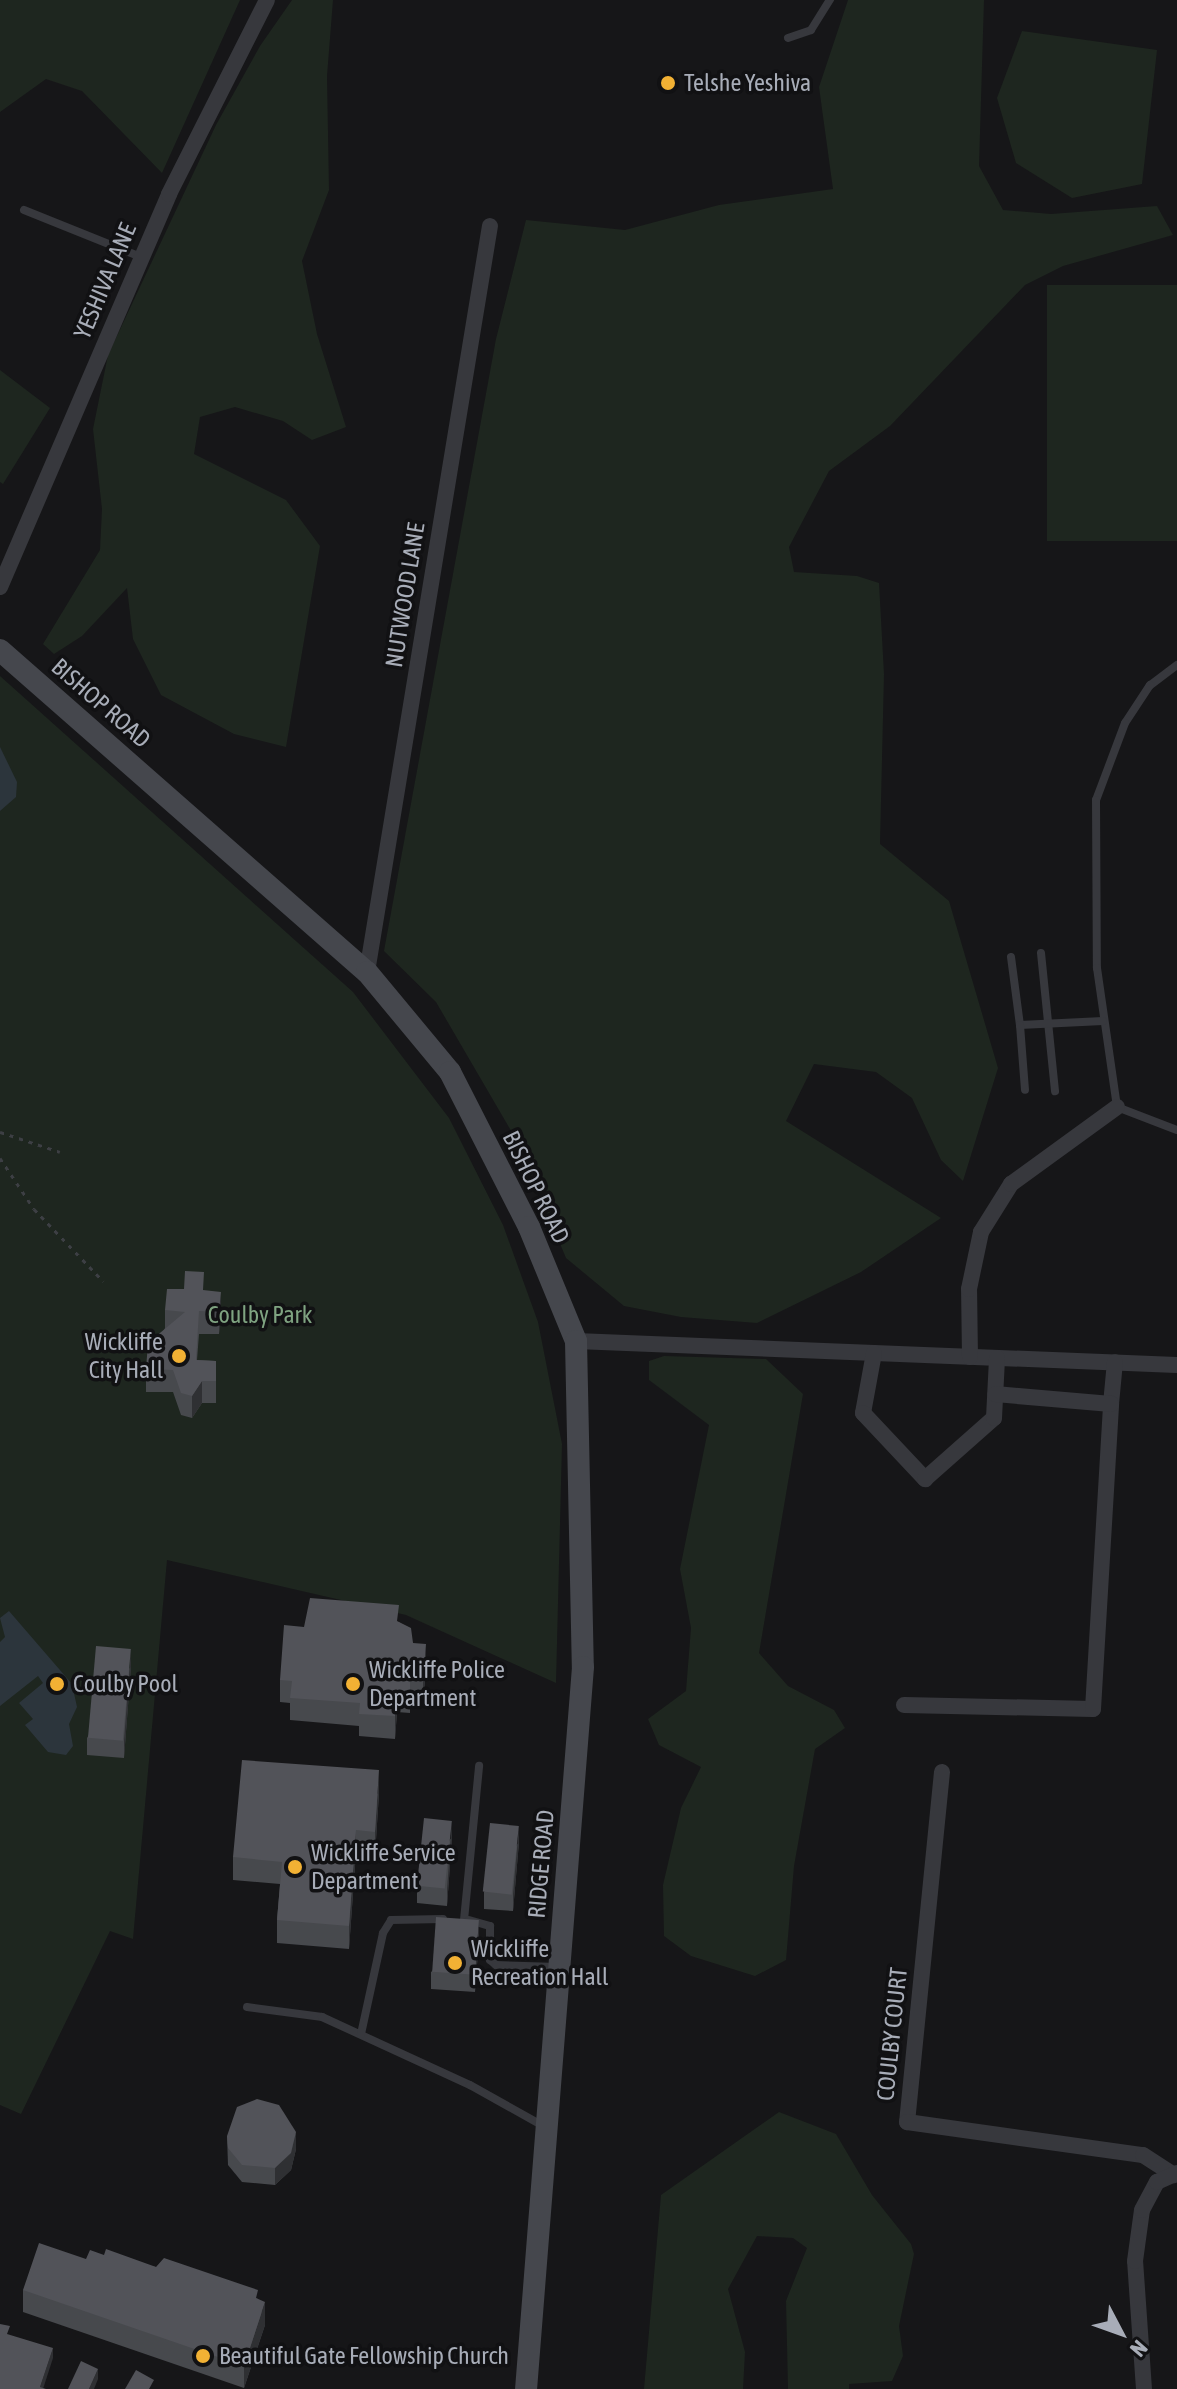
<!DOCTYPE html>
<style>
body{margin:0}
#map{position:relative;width:1177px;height:2389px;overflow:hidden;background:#161618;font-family:"Asap Condensed",sans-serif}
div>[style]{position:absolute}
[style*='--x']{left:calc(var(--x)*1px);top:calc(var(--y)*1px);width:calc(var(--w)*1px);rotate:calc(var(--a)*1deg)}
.green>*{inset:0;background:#1e261f;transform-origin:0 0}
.water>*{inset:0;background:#2c353c}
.path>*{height:3px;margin-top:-1.5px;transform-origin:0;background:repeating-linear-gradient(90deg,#3d3f44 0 4px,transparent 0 10px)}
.service>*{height:8px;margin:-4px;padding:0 4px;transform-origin:4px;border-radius:4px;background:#37383d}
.minor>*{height:16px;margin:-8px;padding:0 8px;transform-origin:8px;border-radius:8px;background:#37383d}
.secondary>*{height:22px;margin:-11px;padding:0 11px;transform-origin:11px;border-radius:11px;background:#45474d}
.wall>*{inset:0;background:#47494d}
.shaded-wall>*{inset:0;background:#2f3033}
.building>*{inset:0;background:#525359;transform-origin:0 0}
.dots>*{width:22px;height:22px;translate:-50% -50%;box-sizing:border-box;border:4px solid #111113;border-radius:50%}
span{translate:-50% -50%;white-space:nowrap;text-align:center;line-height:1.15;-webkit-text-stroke:7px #111113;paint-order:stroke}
.poi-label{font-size:24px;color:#a8adb8}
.left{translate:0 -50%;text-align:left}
.right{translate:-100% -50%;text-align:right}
.street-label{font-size:24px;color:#a8adb8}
.park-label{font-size:24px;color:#7fa381}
.north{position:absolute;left:1081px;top:2293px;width:80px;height:80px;-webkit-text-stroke:6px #111113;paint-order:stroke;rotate:131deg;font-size:22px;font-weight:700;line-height:32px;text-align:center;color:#a8adb8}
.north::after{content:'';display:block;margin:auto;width:28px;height:36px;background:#a8adb8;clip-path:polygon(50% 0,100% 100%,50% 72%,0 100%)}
</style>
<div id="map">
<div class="green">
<i style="clip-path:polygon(0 0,240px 0,162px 173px,82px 91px,46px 79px,0 112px)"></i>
<i style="clip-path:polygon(292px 0,333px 0,327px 76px,329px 190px,302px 261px,317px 334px,346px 427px,312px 440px,283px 421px,235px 407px,200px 417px,194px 454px,286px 500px,320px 546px,286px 747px,234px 734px,161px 695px,133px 639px,127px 588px,82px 636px,54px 654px,43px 644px,100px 550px,102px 509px,93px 429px,108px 355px,216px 125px,260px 46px)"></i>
<i style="clip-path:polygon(848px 0,984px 0,979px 166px,1003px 210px,1051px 214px,1157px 206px,1173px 235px,1063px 266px,1025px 285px,890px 426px,829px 471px,789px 547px,794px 572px,857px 576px,879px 583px,884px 674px,880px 844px,949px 901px,998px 1068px,963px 1181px,941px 1160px,912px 1098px,876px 1072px,814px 1064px,786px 1121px,941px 1218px,861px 1272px,757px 1323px,681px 1317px,624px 1306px,566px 1258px,517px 1141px,436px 1002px,384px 951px,496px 339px,526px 220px,625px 230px,719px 205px,833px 189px,819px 87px)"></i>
<i style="clip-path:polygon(1022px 31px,1157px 50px,1142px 184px,1072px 198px,1016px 163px,997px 98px)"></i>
<i style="left:1177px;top:285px;width:256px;height:130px;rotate:90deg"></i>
<i style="clip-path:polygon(0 370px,50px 408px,3px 484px,0 482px)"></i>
<i style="clip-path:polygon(0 676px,353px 992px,449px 1118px,503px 1225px,538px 1322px,562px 1444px,556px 1683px,406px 1615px,167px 1560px,133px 1939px,110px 1931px,21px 2114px,0 2105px)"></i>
<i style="clip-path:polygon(664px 1356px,766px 1359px,803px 1394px,759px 1653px,788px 1686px,834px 1710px,845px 1728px,815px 1749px,794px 1866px,786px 1960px,755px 1976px,691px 1956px,664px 1936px,663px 1885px,681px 1808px,701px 1767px,659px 1745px,648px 1719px,686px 1691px,691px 1628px,680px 1569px,709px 1425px,649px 1380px,649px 1361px)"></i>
<i style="clip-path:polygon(779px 2112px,836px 2134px,872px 2195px,911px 2244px,914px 2254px,899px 2326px,903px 2356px,892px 2381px,849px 2384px,849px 2389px,788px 2389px,786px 2301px,807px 2248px,793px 2238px,757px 2236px,728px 2289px,745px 2352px,743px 2389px,644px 2389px,661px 2195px)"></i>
</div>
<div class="water">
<i style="clip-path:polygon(0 747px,17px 782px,16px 797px,0 811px)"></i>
<i style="clip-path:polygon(9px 1611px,72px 1684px,77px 1707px,69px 1724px,73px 1746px,66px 1755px,48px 1752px,25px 1725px,33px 1719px,19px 1703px,43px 1683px,38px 1676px,0 1706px,0 1642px,5px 1637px,0 1618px)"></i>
</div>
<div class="path">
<i style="--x:0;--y:1132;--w:63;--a:18.4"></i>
<i style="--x:0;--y:1158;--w:61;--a:56.3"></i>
<i style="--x:34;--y:1209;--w:100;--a:46.2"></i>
</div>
<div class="service">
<i style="--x:788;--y:38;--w:24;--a:-19"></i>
<i style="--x:811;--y:30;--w:36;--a:-58"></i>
<i style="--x:24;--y:210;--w:126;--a:21.9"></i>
<i style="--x:1177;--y:665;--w:34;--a:143"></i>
<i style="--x:1150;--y:685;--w:45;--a:123.3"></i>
<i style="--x:1125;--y:723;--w:82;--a:110.6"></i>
<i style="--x:1096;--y:800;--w:168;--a:89.7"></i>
<i style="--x:1097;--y:968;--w:140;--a:81.8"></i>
<i style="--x:1117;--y:1107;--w:64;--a:21"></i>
<i style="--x:1041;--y:953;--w:139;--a:84.2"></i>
<i style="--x:1011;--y:957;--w:69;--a:82.5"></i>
<i style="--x:1020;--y:1025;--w:83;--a:-2.8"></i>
<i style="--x:1020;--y:1025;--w:65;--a:85.6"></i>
<i style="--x:464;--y:1920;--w:155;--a:-84.4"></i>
<i style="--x:469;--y:1920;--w:22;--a:16"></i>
<i style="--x:490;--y:1926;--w:34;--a:90"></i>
<i style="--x:490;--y:1960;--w:8;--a:40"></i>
<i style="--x:496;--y:1965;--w:62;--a:1.8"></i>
<i style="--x:247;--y:2007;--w:76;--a:7.6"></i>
<i style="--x:322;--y:2017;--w:163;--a:24.7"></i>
<i style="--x:470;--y:2085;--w:86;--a:29.2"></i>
<i style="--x:361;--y:2034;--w:103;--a:-77.7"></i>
<i style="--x:383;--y:1933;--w:15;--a:-58"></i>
<i style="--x:391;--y:1920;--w:52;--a:-1.1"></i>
</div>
<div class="minor">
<i style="--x:0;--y:587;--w:428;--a:-66.7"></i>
<i style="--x:169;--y:194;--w:217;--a:-63.2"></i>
<i style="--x:367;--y:972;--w:756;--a:-80.64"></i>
<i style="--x:576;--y:1341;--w:601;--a:2.29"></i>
<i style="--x:874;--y:1353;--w:61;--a:100.4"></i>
<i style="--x:863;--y:1413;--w:91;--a:46.8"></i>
<i style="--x:925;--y:1479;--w:92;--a:-41.5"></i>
<i style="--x:994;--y:1418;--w:60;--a:-87.1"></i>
<i style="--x:970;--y:1357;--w:68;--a:-90.8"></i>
<i style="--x:969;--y:1289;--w:58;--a:-78.1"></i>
<i style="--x:981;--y:1232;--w:57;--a:-58"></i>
<i style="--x:1011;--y:1184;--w:131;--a:-36"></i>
<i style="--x:1111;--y:1404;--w:42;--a:-84.6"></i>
<i style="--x:904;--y:1705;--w:189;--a:1.2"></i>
<i style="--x:1093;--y:1709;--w:306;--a:-86.6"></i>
<i style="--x:1111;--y:1404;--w:116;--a:-175.1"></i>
<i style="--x:942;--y:1772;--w:352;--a:95.7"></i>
<i style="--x:907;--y:2122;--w:238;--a:8"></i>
<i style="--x:1143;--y:2155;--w:37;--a:33"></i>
<i style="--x:1144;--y:2389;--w:128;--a:-94"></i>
<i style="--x:1135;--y:2261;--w:51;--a:-82.2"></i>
<i style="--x:1142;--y:2210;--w:32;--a:-62"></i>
<i style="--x:1157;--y:2182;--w:22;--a:-24"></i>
</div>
<div class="secondary">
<i style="--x:0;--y:650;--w:488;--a:41.3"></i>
<i style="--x:367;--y:972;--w:130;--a:50.3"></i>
<i style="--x:450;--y:1072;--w:174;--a:63"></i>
<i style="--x:529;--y:1227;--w:123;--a:67.6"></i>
<i style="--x:576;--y:1341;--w:326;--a:88.8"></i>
<i style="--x:583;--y:1667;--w:724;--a:94.51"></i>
</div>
<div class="wall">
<i style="clip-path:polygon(204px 1291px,221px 1314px,219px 1334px,199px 1334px,197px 1360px,216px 1361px,216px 1403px,202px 1403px,192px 1418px,181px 1415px,173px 1392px,146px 1392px,146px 1369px,165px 1328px,165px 1310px)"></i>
<i style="clip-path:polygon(399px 1622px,413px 1643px,426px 1667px,423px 1703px,410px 1702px,410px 1713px,397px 1712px,395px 1739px,359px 1736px,359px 1726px,290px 1720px,290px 1703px,280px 1702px,280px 1680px,304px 1627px)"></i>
<i style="clip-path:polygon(131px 1666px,124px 1758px,87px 1755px,87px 1738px)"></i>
<i style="clip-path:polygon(379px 1793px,375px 1855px,356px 1852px,349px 1949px,277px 1943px,277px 1920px,280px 1884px,233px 1880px,233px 1857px)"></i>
<i style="clip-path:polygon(452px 1837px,447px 1906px,417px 1903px,417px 1886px)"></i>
<i style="clip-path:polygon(519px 1842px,513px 1911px,484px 1909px,484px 1892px)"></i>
<i style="clip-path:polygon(479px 1937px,475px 1992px,431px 1989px,431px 1972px)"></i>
<i style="clip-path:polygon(227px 2136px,296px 2149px,291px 2170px,275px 2185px,242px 2182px,228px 2165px)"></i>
<i style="clip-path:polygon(104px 2255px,156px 2267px,258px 2299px,265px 2325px,244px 2388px,23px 2312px,23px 2290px)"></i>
</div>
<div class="shaded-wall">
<i style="clip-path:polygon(221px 1292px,221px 1314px,219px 1334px,219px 1312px)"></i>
<i style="clip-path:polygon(202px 1381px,202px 1403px,192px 1418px,192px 1396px)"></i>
<i style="clip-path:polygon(426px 1644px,426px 1667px,423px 1703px,423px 1681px)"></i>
<i style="clip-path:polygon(131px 1649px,131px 1666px,124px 1758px,124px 1741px)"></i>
<i style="clip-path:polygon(397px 1690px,397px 1712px,395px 1739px,395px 1716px)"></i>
<i style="clip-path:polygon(379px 1770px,379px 1793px,375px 1855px,375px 1832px)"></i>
<i style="clip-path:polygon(452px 1821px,452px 1837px,447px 1906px,447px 1889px)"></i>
<i style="clip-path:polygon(519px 1826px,519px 1842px,513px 1911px,513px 1894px)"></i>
<i style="clip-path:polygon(356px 1830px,356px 1852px,349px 1949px,349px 1926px)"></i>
<i style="clip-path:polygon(479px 1920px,479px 1937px,475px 1992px,475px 1975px)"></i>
<i style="clip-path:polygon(296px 2132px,296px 2149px,291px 2170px,275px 2185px,275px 2168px)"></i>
<i style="clip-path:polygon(265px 2302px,265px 2325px,244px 2388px,244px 2366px)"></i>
<i style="clip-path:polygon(53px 2348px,53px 2358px,43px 2389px,40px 2387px)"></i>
<i style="clip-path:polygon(98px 2369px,98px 2379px,94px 2389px,89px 2389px)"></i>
</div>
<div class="building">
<i style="clip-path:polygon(185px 1271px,204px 1272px,203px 1290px,221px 1292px,219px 1312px,199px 1311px,196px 1360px,216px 1361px,216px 1381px,202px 1381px,192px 1396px,181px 1393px,173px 1370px,146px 1369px,148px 1343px,185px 1312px,165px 1310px,167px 1289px,184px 1289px)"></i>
<i style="clip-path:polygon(310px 1598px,399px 1605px,397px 1621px,411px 1628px,413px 1643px,426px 1644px,423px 1681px,410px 1680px,410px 1691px,397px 1690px,395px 1716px,359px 1714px,360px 1703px,290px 1698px,292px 1681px,280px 1680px,284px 1625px,304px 1627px)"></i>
<i style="left:96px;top:1646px;width:35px;height:92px;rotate:5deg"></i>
<i style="clip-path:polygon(242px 1760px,379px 1770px,375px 1832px,356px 1830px,349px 1926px,277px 1920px,282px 1862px,233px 1857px)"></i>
<i style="left:424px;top:1818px;width:28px;height:68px;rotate:6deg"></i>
<i style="left:490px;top:1823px;width:29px;height:69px;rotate:6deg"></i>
<i style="left:436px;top:1917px;width:43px;height:55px;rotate:4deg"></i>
<i style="clip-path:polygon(257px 2099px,279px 2105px,296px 2132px,291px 2153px,275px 2168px,242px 2165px,228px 2148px,227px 2136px,237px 2107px)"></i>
<i style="clip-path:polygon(39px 2243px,86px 2259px,90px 2250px,104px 2255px,106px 2249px,156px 2267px,164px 2258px,258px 2290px,256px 2298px,265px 2302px,244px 2366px,23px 2290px)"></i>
<i style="clip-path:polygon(0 2324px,10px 2326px,7px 2334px,53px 2348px,40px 2387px,46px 2389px,0 2389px)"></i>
<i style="clip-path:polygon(81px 2361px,98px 2369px,89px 2389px,68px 2389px)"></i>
<i style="clip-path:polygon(136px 2370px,154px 2380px,149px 2389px,125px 2389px)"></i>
</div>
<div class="dots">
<i style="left:668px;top:83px;background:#f2b134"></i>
<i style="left:179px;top:1356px;background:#f2b134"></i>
<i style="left:57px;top:1684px;background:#f2b134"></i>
<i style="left:353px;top:1684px;background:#f2b134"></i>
<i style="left:295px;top:1867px;background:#f2b134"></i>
<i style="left:455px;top:1963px;background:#f2b134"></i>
<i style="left:203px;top:2356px;background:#f2b134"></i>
</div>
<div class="poi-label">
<span class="left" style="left:684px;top:83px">Telshe Yeshiva</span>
<span class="right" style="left:163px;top:1356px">Wickliffe<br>City Hall</span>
<span class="left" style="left:369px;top:1684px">Wickliffe Police<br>Department</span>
<span class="left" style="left:73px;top:1684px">Coulby Pool</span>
<span class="left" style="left:311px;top:1867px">Wickliffe Service<br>Department</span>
<span class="left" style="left:471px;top:1963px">Wickliffe<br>Recreation Hall</span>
<span class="left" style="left:219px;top:2356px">Beautiful Gate Fellowship Church</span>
</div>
<div class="street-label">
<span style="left:105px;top:281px;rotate:-67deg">YESHIVA LANE</span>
<span style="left:405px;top:595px;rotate:-81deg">NUTWOOD LANE</span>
<span style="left:101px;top:703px;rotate:41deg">BISHOP ROAD</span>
<span style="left:536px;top:1187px;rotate:64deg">BISHOP ROAD</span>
<span style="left:541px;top:1864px;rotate:-85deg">RIDGE ROAD</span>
<span style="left:892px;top:2034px;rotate:-84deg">COULBY COURT</span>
</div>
<div class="park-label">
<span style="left:260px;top:1315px">Coulby Park</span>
</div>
<div class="north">N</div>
</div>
